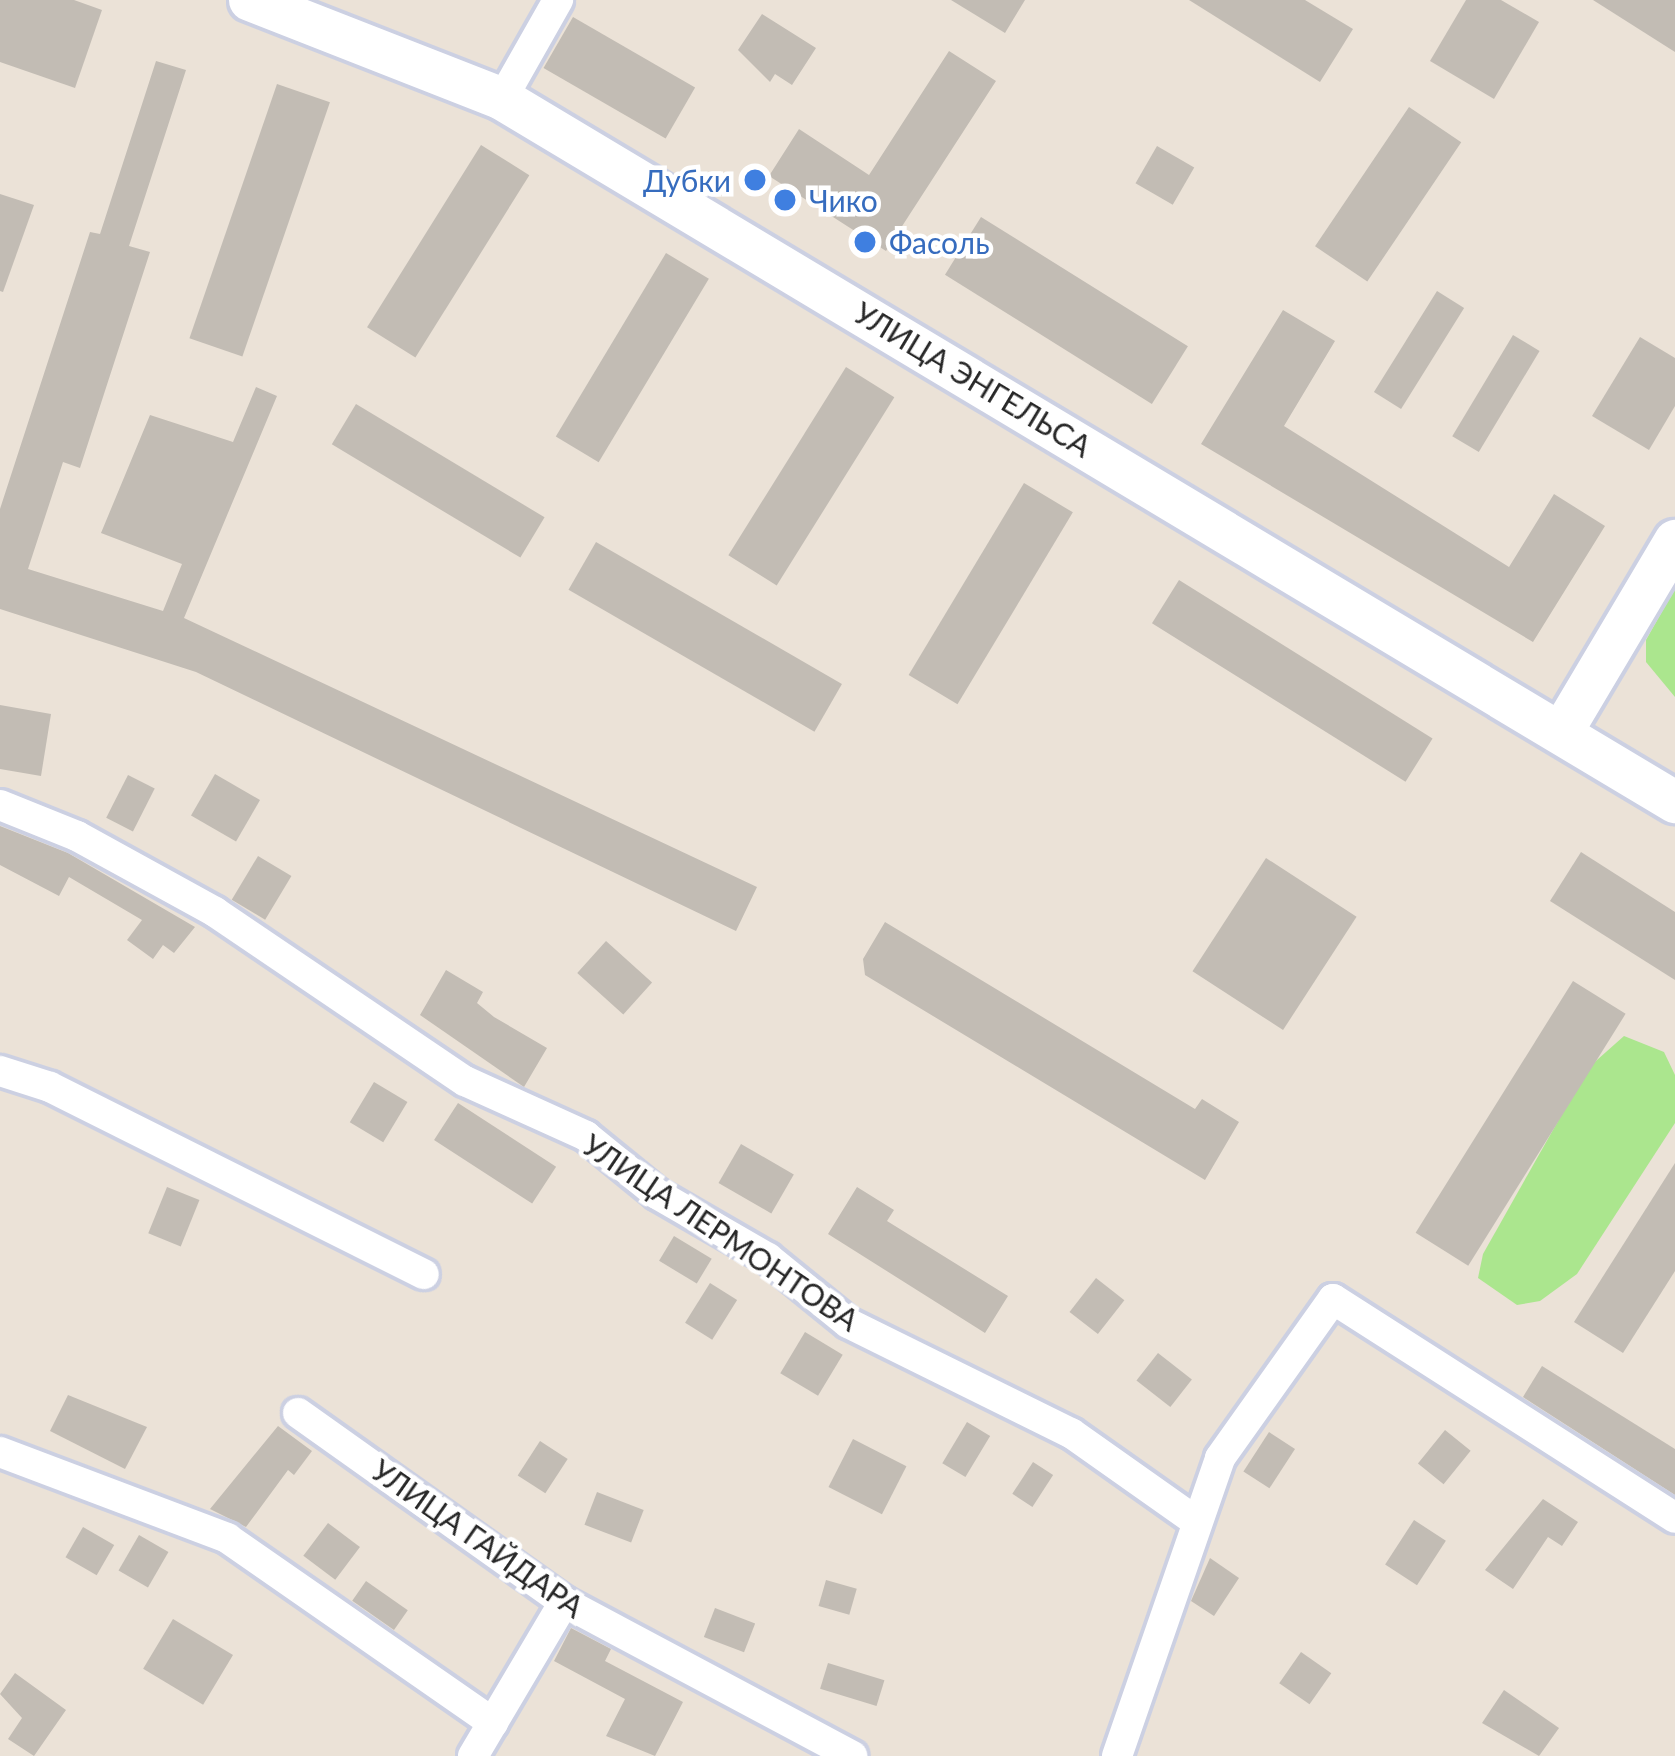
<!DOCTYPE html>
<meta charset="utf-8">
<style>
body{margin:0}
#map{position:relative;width:1675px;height:1756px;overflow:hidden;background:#ebe2d7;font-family:Lato,sans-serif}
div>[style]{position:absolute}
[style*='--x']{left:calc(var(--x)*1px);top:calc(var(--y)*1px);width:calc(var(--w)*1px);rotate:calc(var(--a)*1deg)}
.green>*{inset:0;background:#abe68e}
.building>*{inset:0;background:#c2bcb4;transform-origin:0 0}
.roads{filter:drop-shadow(3px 0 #ccd0e2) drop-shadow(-3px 0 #ccd0e2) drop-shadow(0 3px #ccd0e2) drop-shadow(0 -3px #ccd0e2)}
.street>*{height:30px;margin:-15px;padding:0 15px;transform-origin:15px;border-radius:15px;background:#fff}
.secondary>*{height:42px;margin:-21px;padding:0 21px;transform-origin:21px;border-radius:21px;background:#fff}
.dots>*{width:33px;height:33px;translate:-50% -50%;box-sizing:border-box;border:6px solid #fff;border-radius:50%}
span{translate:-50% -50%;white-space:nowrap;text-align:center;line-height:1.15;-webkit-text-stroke:9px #fff;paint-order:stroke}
.shop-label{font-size:30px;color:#366cbe}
.right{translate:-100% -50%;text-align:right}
.left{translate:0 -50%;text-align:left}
.street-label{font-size:30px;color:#272727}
</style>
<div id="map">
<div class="green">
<i style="clip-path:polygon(1675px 588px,1675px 697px,1646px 662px,1646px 640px)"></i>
<i style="clip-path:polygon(1624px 1036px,1664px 1052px,1675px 1075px,1675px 1123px,1577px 1274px,1540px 1301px,1517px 1305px,1478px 1278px,1483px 1254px,1588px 1068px)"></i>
</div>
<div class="building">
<i style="clip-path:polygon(0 0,74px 0,102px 10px,75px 88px,0 62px)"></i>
<i style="clip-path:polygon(951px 0,1025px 0,1005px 33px)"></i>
<i style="clip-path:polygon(1189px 0,1305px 0,1353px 29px,1320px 82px)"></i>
<i style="clip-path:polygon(1466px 0,1501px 0,1539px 22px,1494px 99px,1430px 61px)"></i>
<i style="clip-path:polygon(1593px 0,1675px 0,1675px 52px)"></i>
<i style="clip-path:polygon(762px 14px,816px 48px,792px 85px,775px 74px,770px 82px,738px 50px)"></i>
<i style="left:573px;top:17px;width:141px;height:59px;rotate:30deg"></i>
<i style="clip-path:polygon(949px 51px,996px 81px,886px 251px,769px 176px,799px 129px,869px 175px)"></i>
<i style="clip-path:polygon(156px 61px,186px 70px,129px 246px,150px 252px,80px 468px,63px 462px,28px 569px,163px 611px,182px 564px,101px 533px,150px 415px,233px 442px,256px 387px,277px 396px,184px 618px,757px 887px,736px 931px,196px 672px,0 609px,0 509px,90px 232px,100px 234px)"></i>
<i style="left:277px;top:84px;width:56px;height:269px;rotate:19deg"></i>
<i style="left:1409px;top:107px;width:63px;height:168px;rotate:34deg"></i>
<i style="left:481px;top:145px;width:57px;height:215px;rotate:32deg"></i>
<i style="left:1157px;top:146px;width:43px;height:43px;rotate:30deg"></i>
<i style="clip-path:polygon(0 194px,34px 205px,3px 292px,0 291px)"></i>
<i style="left:981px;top:217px;width:244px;height:68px;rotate:32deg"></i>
<i style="left:666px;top:253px;width:50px;height:214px;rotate:31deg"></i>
<i style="left:1437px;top:291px;width:32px;height:119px;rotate:32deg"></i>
<i style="clip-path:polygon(1283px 310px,1335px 341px,1284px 426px,1509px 567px,1554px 494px,1605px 526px,1533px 642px,1201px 444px)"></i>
<i style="left:1513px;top:335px;width:31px;height:118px;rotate:31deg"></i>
<i style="clip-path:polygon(1640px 337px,1675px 358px,1675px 406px,1649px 450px,1592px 416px)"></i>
<i style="left:846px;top:367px;width:57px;height:222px;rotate:32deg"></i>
<i style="left:356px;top:404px;width:220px;height:47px;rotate:31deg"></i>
<i style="left:1024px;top:483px;width:57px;height:224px;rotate:31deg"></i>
<i style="left:596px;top:542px;width:284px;height:55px;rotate:30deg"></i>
<i style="left:1179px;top:580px;width:299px;height:51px;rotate:32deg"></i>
<i style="clip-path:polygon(0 705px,51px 714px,41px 776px,0 769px)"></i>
<i style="left:215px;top:774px;width:52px;height:48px;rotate:30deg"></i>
<i style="left:128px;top:775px;width:30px;height:48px;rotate:27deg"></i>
<i style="clip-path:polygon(0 826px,68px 853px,195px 927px,174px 953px,163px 945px,153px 959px,127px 940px,142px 920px,69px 877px,59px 896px,0 865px)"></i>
<i style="clip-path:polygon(1581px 852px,1675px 912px,1675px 980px,1550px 901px)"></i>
<i style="left:258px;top:856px;width:39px;height:51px;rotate:31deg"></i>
<i style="left:1266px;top:858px;width:108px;height:135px;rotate:33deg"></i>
<i style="clip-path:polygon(885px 922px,1195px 1109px,1202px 1099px,1239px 1122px,1205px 1180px,865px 975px,863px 959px)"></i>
<i style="left:606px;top:941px;width:62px;height:43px;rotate:42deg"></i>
<i style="clip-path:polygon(446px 970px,483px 992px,477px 1003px,494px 1017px,547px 1048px,524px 1087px,420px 1015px)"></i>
<i style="left:1573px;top:981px;width:62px;height:297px;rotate:32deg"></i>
<i style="left:374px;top:1082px;width:39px;height:47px;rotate:31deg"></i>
<i style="left:458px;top:1103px;width:117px;height:44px;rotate:33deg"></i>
<i style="left:741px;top:1144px;width:61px;height:45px;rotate:30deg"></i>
<i style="clip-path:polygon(1675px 1163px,1675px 1271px,1623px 1353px,1574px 1322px)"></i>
<i style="left:167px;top:1187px;width:35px;height:50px;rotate:22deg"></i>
<i style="clip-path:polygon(857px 1187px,894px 1210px,887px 1221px,1008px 1296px,985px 1333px,828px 1234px)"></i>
<i style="left:674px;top:1236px;width:44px;height:29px;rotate:31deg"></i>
<i style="left:1096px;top:1278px;width:36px;height:43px;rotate:38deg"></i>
<i style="left:710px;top:1283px;width:32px;height:47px;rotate:32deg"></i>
<i style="left:805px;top:1332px;width:44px;height:48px;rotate:31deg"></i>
<i style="left:1158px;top:1353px;width:43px;height:35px;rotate:38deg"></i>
<i style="clip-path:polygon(1542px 1366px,1675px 1449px,1675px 1495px,1523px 1397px)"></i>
<i style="clip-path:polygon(68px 1395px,147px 1427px,125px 1469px,50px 1431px)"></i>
<i style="left:967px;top:1422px;width:27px;height:48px;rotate:31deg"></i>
<i style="clip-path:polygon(278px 1426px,312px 1451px,294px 1475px,288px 1470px,246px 1527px,210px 1509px)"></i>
<i style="left:1445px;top:1430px;width:33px;height:43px;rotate:39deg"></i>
<i style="left:1269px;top:1432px;width:31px;height:47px;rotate:33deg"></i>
<i style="left:853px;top:1439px;width:60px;height:54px;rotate:27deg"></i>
<i style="left:540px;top:1441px;width:33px;height:41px;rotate:33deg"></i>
<i style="left:1033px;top:1462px;width:24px;height:38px;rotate:33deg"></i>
<i style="left:597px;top:1492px;width:50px;height:35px;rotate:21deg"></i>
<i style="clip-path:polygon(1543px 1499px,1578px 1522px,1562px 1546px,1548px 1537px,1513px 1589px,1485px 1570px)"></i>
<i style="left:1414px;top:1520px;width:38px;height:53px;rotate:33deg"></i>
<i style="left:328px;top:1523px;width:40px;height:41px;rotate:37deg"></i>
<i style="left:83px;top:1527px;width:36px;height:35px;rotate:30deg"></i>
<i style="left:139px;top:1535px;width:34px;height:41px;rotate:30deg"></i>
<i style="clip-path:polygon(1210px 1558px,1239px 1578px,1214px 1616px,1191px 1601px)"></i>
<i style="left:826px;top:1580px;width:32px;height:27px;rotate:16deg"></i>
<i style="left:366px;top:1581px;width:51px;height:24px;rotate:35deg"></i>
<i style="left:715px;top:1608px;width:43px;height:31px;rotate:21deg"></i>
<i style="left:173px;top:1619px;width:70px;height:58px;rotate:31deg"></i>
<i style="clip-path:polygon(571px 1628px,611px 1649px,605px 1661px,683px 1702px,655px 1756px,606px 1736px,625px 1699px,554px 1661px)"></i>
<i style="left:1301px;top:1652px;width:37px;height:38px;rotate:35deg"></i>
<i style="left:828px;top:1663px;width:59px;height:27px;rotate:17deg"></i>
<i style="clip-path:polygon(15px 1673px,66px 1710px,34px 1756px,8px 1739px,22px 1718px,0 1694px)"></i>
<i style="clip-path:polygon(1504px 1690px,1559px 1728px,1539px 1756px,1482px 1723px)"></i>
</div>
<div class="roads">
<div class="street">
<i style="--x:502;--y:99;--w:114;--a:-60.5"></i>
<i style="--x:0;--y:805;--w:83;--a:21.9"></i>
<i style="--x:77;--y:836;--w:158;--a:28.8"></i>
<i style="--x:215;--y:912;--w:302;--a:34.1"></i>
<i style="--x:465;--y:1081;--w:133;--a:24.4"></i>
<i style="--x:586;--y:1136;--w:92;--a:39.2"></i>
<i style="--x:657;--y:1194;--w:128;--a:30"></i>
<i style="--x:768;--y:1258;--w:103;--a:39.1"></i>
<i style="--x:848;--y:1323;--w:249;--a:26.3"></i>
<i style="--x:1071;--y:1433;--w:149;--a:35.2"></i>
<i style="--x:0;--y:1071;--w:52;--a:17.7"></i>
<i style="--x:50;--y:1087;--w:418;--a:26.6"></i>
<i style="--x:298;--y:1413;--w:326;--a:35.4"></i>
<i style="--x:564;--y:1602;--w:327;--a:28.1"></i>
<i style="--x:0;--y:1452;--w:243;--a:20.7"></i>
<i style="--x:227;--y:1538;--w:324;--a:34.8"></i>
<i style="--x:473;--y:1756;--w:179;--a:-59.4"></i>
<i style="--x:1117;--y:1756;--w:315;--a:-70.9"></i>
<i style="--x:1220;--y:1458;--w:195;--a:-54.6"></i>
<i style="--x:1333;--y:1299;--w:406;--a:32.6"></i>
</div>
<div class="secondary">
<i style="--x:250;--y:0;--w:271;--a:21.4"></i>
<i style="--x:502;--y:99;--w:1368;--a:30.94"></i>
<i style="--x:1563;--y:730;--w:220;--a:-59.3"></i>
</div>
</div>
<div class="dots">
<i style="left:755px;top:180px;background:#3f7fe0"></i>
<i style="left:785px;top:200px;background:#3f7fe0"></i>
<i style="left:865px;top:242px;background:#3f7fe0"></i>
</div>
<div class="shop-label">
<span class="right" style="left:731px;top:180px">Дубки</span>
<span class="left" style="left:809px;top:200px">Чико</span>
<span class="left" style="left:889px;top:242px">Фасоль</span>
</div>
<div class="street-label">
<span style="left:973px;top:379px;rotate:31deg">УЛИЦА ЭНГЕЛЬСА</span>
<span style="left:721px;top:1232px;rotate:34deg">УЛИЦА ЛЕРМОНТОВА</span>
<span style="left:478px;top:1538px;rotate:35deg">УЛИЦА ГАЙДАРА</span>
</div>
</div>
